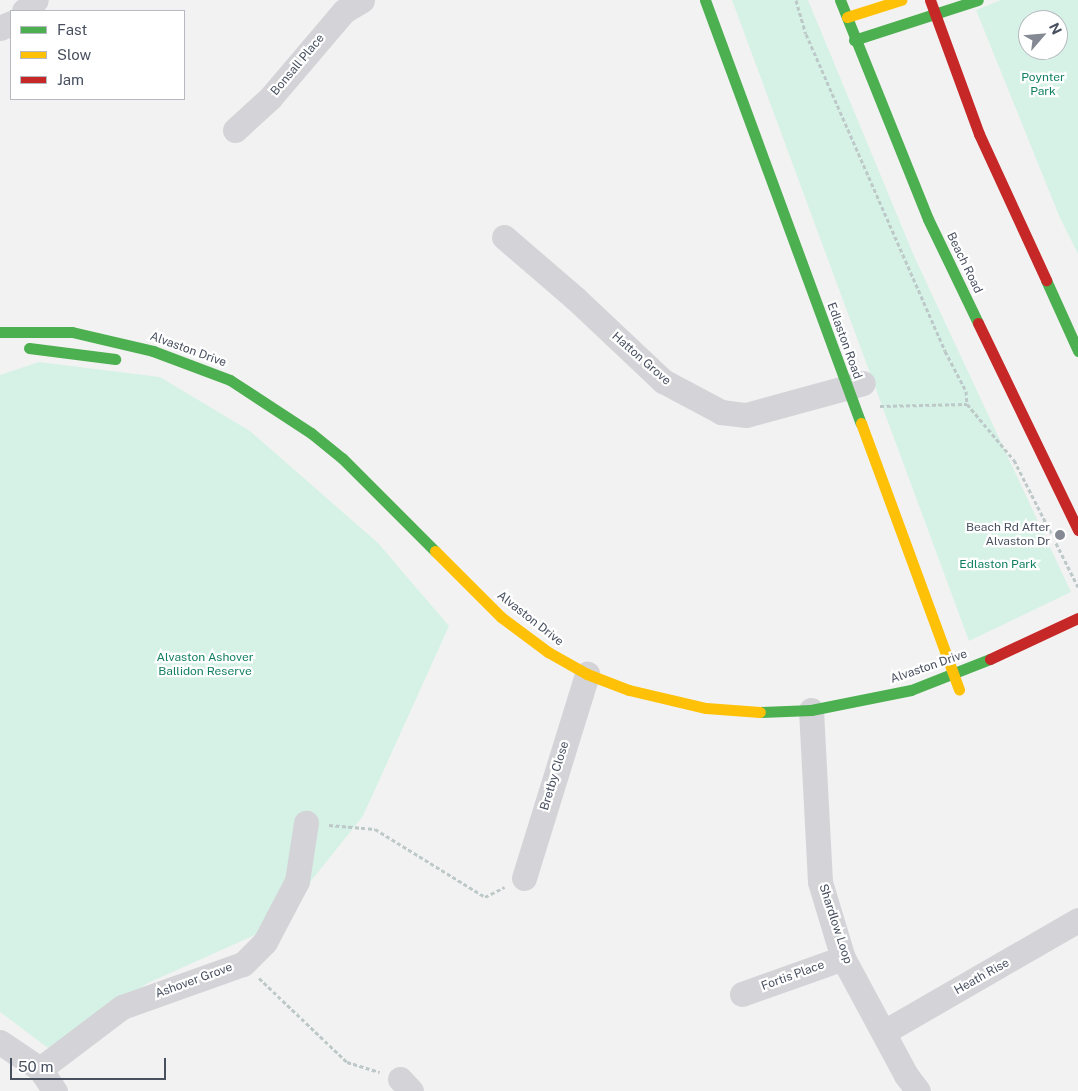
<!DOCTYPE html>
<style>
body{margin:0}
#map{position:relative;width:1078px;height:1091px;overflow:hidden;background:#f3f2f2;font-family:"Public Sans",sans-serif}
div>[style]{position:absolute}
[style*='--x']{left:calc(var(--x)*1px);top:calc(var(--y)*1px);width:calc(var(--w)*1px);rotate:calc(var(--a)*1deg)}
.green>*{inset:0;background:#d6f2e6}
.path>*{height:3px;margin-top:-1.5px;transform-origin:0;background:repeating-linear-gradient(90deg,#bdc9c8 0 4px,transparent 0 6.5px)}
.street>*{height:25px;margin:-12.5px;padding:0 12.5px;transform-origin:12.5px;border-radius:12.5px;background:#d4d4d8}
.fast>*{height:11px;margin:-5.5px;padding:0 5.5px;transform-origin:5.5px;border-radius:5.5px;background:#4caf50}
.slow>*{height:11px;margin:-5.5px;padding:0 5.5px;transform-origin:5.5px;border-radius:5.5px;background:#ffc107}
.jam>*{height:11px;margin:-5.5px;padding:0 5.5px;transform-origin:5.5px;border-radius:5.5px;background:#c62828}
.dots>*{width:14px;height:14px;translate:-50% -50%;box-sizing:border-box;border:2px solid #fff;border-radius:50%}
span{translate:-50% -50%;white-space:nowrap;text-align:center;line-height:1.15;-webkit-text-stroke:4.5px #fff;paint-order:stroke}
.street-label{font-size:12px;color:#485060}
.park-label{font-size:12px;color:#138161}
.poi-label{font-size:12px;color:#485060}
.right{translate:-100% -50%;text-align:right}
.legend{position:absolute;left:10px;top:10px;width:175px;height:90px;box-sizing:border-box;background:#fff;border:1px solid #b6b9bf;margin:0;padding:6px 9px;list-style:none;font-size:15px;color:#485060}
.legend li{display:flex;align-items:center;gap:10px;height:25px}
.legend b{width:25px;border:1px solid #b6b9bf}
.north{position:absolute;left:1018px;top:10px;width:50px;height:50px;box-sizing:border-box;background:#fff;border:1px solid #b6b9bf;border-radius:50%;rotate:63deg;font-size:14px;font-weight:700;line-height:20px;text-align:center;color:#485060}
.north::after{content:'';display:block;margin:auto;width:18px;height:22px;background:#848993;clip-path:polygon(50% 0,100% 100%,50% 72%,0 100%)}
.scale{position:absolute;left:10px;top:1058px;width:156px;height:22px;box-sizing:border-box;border:2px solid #485060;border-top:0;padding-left:6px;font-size:15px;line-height:18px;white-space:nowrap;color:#485060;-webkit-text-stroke:4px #fff;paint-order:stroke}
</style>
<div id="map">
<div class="green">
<i style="clip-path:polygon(732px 0,808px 0,914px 256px,1071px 592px,969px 641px)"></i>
<i style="clip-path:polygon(evenodd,1001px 0,1078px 0,1078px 254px,1060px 218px,976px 10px,1001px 0,1028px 20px,1058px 20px,1058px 50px,1028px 50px,1028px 20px)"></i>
<i style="clip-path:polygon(39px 362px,160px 377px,250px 431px,378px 543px,449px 626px,363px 816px,275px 926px,148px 983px,48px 1048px,0 1012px,0 375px)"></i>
</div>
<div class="path">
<i style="--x:796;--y:0;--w:35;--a:74"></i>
<i style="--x:806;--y:34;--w:346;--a:66.3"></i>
<i style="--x:945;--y:351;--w:45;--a:62.3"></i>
<i style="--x:966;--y:391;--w:13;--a:86"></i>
<i style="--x:967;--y:404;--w:73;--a:50"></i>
<i style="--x:1014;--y:460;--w:82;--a:63.1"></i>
<i style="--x:880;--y:406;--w:87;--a:-1.3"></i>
<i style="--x:1056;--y:543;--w:49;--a:63.4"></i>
<i style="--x:329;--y:825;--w:46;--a:5"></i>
<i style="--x:375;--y:829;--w:129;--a:31.7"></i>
<i style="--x:485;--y:897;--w:22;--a:-27"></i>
<i style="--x:259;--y:978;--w:122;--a:43.7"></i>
<i style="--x:347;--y:1062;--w:34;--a:17"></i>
</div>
<div class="street">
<i style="--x:24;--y:11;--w:16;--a:-43"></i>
<i style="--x:0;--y:28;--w:12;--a:-24"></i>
<i style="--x:235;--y:130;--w:47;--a:-42.4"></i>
<i style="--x:270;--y:98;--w:114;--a:-49.6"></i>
<i style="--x:344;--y:11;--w:21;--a:-31"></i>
<i style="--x:504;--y:237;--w:95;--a:40.7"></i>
<i style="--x:576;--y:299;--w:120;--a:43.3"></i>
<i style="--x:663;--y:381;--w:66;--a:28.1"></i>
<i style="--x:721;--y:412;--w:25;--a:7"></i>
<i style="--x:746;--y:415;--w:121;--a:-15.3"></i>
<i style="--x:811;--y:710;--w:172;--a:87"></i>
<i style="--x:820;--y:882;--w:79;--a:73.2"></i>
<i style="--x:843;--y:958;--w:133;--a:61.7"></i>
<i style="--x:906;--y:1075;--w:20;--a:53"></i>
<i style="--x:524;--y:878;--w:214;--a:-72.8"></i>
<i style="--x:742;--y:994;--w:107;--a:-19.6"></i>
<i style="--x:884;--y:1032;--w:224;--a:-30"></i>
<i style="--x:0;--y:1042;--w:48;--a:34"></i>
<i style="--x:40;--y:1069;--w:27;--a:56"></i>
<i style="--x:40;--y:1069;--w:103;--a:-37.1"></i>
<i style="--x:122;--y:1007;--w:128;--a:-19.6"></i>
<i style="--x:243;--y:964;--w:31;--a:-45"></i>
<i style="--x:265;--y:942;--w:69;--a:-62.3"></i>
<i style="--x:297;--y:881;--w:59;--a:-81.2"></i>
<i style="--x:400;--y:1079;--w:16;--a:47"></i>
</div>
<div class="fast">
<i style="--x:705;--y:0;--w:451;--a:69.8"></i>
<i style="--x:840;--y:0;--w:236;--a:68.1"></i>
<i style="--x:928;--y:219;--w:115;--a:64.3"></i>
<i style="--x:854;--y:40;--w:130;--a:-17.9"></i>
<i style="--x:1046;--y:280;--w:78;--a:65.7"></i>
<i style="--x:0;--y:332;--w:72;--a:0"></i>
<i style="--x:72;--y:332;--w:83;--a:13.2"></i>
<i style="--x:153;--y:351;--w:82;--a:20.6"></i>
<i style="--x:230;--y:380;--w:97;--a:33.2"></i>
<i style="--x:311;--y:433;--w:40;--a:39"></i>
<i style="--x:342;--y:458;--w:132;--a:45"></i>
<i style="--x:29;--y:348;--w:87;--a:7.3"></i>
<i style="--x:760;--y:712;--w:51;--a:-2.2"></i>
<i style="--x:811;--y:710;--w:102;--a:-11.3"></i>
<i style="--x:911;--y:690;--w:85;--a:-21.4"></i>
</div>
<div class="slow">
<i style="--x:847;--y:17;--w:57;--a:-17.5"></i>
<i style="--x:861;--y:423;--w:284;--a:69.8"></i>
<i style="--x:435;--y:551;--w:93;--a:45"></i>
<i style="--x:501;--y:617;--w:59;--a:36.7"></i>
<i style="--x:548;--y:652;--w:45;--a:29.4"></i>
<i style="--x:587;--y:674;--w:45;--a:20.9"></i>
<i style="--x:629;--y:690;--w:79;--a:13.2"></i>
<i style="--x:706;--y:708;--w:54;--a:4.2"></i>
</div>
<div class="jam">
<i style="--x:930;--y:0;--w:143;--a:69.9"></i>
<i style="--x:979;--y:134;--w:161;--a:65.3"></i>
<i style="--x:978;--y:323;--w:230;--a:64.2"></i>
<i style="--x:990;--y:659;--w:97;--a:-25"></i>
</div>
<div class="dots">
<i style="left:1060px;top:535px;background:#848993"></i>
</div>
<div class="street-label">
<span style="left:298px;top:65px;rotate:-50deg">Bonsall Place</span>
<span style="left:964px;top:263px;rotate:64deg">Beach Road</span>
<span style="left:844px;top:341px;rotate:70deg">Edlaston Road</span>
<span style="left:188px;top:350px;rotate:20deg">Alvaston Drive</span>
<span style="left:641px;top:359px;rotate:41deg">Hatton Grove</span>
<span style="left:530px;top:619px;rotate:38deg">Alvaston Drive</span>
<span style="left:929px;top:667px;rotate:-19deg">Alvaston Drive</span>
<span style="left:555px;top:776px;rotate:-73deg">Bretby Close</span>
<span style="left:835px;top:924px;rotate:72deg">Shardlow Loop</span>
<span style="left:793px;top:976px;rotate:-20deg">Fortis Place</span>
<span style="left:982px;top:977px;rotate:-29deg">Heath Rise</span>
<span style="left:194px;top:981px;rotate:-20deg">Ashover Grove</span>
</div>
<div class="park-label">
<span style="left:1043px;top:85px">Poynter<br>Park</span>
<span style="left:998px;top:565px">Edlaston Park</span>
<span style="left:205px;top:665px">Alvaston Ashover<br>Ballidon Reserve</span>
</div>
<div class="poi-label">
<span class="right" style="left:1050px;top:535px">Beach Rd After<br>Alvaston Dr</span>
</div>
<ul class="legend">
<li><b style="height:6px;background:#4caf50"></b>Fast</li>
<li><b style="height:6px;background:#ffc107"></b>Slow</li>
<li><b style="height:6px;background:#c62828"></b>Jam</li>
</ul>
<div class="north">N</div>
<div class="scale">50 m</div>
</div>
